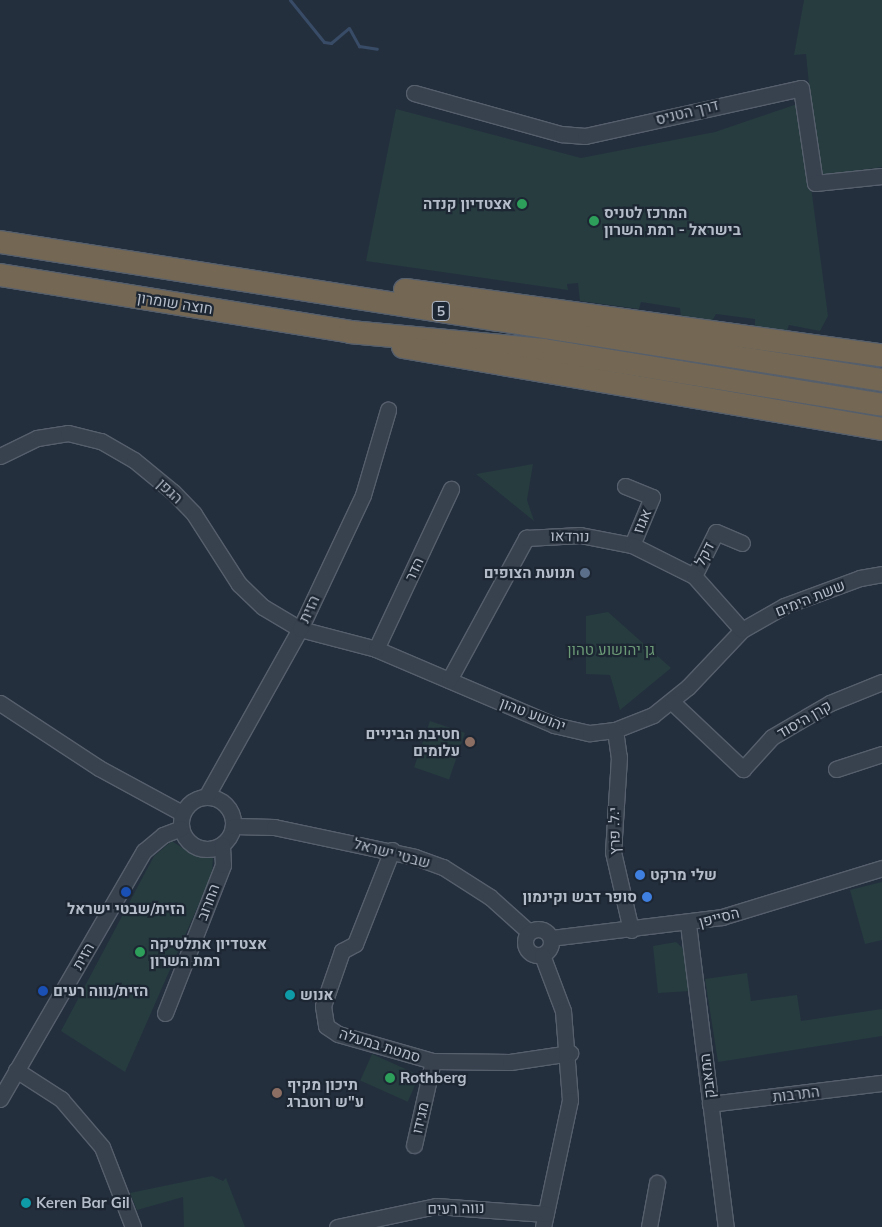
<!DOCTYPE html>
<meta charset="utf-8">
<style>
body{margin:0}
#map{position:relative;width:882px;height:1227px;overflow:hidden;background:#242f3e;font-family:Mulish,Heebo,sans-serif}
div>[style]{position:absolute}
[style*='--x']{left:calc(var(--x)*1px);top:calc(var(--y)*1px);width:calc(var(--w)*1px);rotate:calc(var(--a)*1deg)}
.green>*{inset:0;background:#263c3f;transform-origin:0 0}
.stream>*{height:3px;margin:-1.5px;padding:0 1.5px;transform-origin:1.5px;border-radius:1.5px;background:#394c67}
.roads{filter:drop-shadow(1px 0 #565f6c) drop-shadow(-1px 0 #565f6c) drop-shadow(0 1px #565f6c) drop-shadow(0 -1px #565f6c)}
.minor>*{height:15px;margin:-7.5px;padding:0 7.5px;transform-origin:7.5px;border-radius:7.5px;background:#38414e}
.minor>.ring{margin:-7.5px;padding:0;box-sizing:content-box;background:none;border:15px solid #38414e;border-radius:50%}
.highway>*{height:22px;margin:-11px;padding:0 11px;transform-origin:11px;border-radius:11px;background:#746855}
.dots>*{width:14px;height:14px;translate:-50% -50%;box-sizing:border-box;border:2px solid #1d2633;border-radius:50%}
span{translate:-50% -50%;white-space:nowrap;text-align:center;line-height:1.15;-webkit-text-stroke:4.5px #1d2633;paint-order:stroke}
.shield-label span{padding:1px 4px;background:#1d2633;border:1px solid;border-radius:4px;-webkit-text-stroke-width:0}
.shield-label{font-size:14px;color:#b4bcc9;font-weight:700}
.street-label{font-size:15px;color:#b4bcc9}
.poi-label{font-size:15px;color:#b4bcc9;font-weight:700}
.right{translate:-100% -50%;text-align:right}
.left{translate:0 -50%;text-align:left}
.park-label{font-size:15px;color:#6b9a76}
</style>
<div id="map">
<div class="green">
<i style="clip-path:polygon(804px 0,882px 0,882px 167px,818px 176px,806px 54px,794px 55px)"></i>
<i style="clip-path:polygon(800px 103px,828px 316px,820px 331px,789px 325px,786px 333px,755px 328px,755px 319px,716px 314px,712px 321px,681px 318px,680px 308px,641px 302px,639px 309px,580px 301px,578px 283px,567px 284px,568px 290px,366px 261px,396px 109px,581px 158px,715px 132px)"></i>
<i style="clip-path:polygon(533px 464px,527px 500px,534px 521px,476px 474px)"></i>
<i style="clip-path:polygon(608px 612px,671px 668px,620px 710px,610px 675px,586px 674px,586px 616px)"></i>
<i style="left:430px;top:721px;width:37px;height:49px;rotate:19deg"></i>
<i style="clip-path:polygon(172px 841px,193px 855px,213px 857px,212px 874px,125px 1072px,61px 1031px,154px 856px)"></i>
<i style="clip-path:polygon(882px 882px,882px 940px,865px 944px,850px 890px)"></i>
<i style="clip-path:polygon(676px 942px,687px 952px,691px 991px,658px 993px,653px 946px)"></i>
<i style="clip-path:polygon(747px 973px,751px 1001px,797px 995px,801px 1021px,882px 1009px,882px 1036px,718px 1062px,705px 979px)"></i>
<i style="left:372px;top:1054px;width:52px;height:29px;rotate:24deg"></i>
<i style="clip-path:polygon(212px 1176px,223px 1181px,226px 1178px,245px 1227px,184px 1227px,183px 1197px,137px 1210px,130px 1193px)"></i>
</div>
<div class="stream">
<i style="--x:290;--y:0;--w:54;--a:51"></i>
<i style="--x:324;--y:42;--w:7;--a:8"></i>
<i style="--x:331;--y:43;--w:23;--a:-40"></i>
<i style="--x:349;--y:28;--w:21;--a:61"></i>
<i style="--x:359;--y:46;--w:18;--a:9"></i>
</div>
<div class="roads">
<div class="minor">
<i style="--x:414;--y:93;--w:153;--a:15.6"></i>
<i style="--x:561;--y:134;--w:24;--a:5"></i>
<i style="--x:585;--y:136;--w:221;--a:-12.5"></i>
<i style="--x:801;--y:88;--w:96;--a:81.6"></i>
<i style="--x:815;--y:183;--w:67;--a:-6"></i>
<i style="--x:0;--y:456;--w:41;--a:-25.9"></i>
<i style="--x:37;--y:438;--w:31;--a:-9"></i>
<i style="--x:68;--y:433;--w:34;--a:14"></i>
<i style="--x:101;--y:441;--w:38;--a:30"></i>
<i style="--x:134;--y:460;--w:50;--a:39.4"></i>
<i style="--x:173;--y:492;--w:30;--a:46"></i>
<i style="--x:194;--y:514;--w:83;--a:57.3"></i>
<i style="--x:239;--y:584;--w:33;--a:44"></i>
<i style="--x:263;--y:607;--w:43;--a:30.7"></i>
<i style="--x:300;--y:629;--w:79;--a:14.7"></i>
<i style="--x:376;--y:649;--w:194;--a:23.1"></i>
<i style="--x:554;--y:725;--w:37;--a:13"></i>
<i style="--x:590;--y:733;--w:25;--a:-7"></i>
<i style="--x:615;--y:730;--w:41;--a:-21.5"></i>
<i style="--x:653;--y:715;--w:45;--a:-38.7"></i>
<i style="--x:688;--y:687;--w:79;--a:-46.5"></i>
<i style="--x:742;--y:630;--w:48;--a:-29.7"></i>
<i style="--x:784;--y:606;--w:81;--a:-20.2"></i>
<i style="--x:860;--y:578;--w:22;--a:-10"></i>
<i style="--x:625;--y:486;--w:29;--a:22"></i>
<i style="--x:652;--y:497;--w:52;--a:112.6"></i>
<i style="--x:694;--y:576;--w:49;--a:-63.4"></i>
<i style="--x:716;--y:532;--w:28;--a:23"></i>
<i style="--x:376;--y:649;--w:177;--a:-64.9"></i>
<i style="--x:449;--y:680;--w:162;--a:-61.5"></i>
<i style="--x:526;--y:538;--w:54;--a:-3.2"></i>
<i style="--x:580;--y:535;--w:53;--a:10.9"></i>
<i style="--x:632;--y:545;--w:69;--a:26.6"></i>
<i style="--x:694;--y:576;--w:72;--a:48.4"></i>
<i style="--x:672;--y:702;--w:98;--a:43.3"></i>
<i style="--x:743;--y:769;--w:43;--a:-47.8"></i>
<i style="--x:772;--y:737;--w:67;--a:-30.4"></i>
<i style="--x:830;--y:703;--w:56;--a:-22"></i>
<i style="--x:0;--y:703;--w:118;--a:33.3"></i>
<i style="--x:99;--y:768;--w:94;--a:28.5"></i>
<i style="--x:615;--y:730;--w:27;--a:82"></i>
<i style="--x:619;--y:757;--w:95;--a:93.6"></i>
<i style="--x:613;--y:852;--w:80;--a:77"></i>
<i style="--x:836;--y:769;--w:48;--a:-18.1"></i>
<i class="ring" style="left:181px;top:797px;width:37px;height:37px"></i>
<i style="--x:206;--y:797;--w:193;--a:-60.8"></i>
<i style="--x:300;--y:629;--w:148;--a:-64.8"></i>
<i style="--x:363;--y:495;--w:89;--a:-73.6"></i>
<i style="--x:234;--y:826;--w:40;--a:1.4"></i>
<i style="--x:274;--y:827;--w:144;--a:12"></i>
<i style="--x:415;--y:857;--w:30;--a:20"></i>
<i style="--x:443;--y:867;--w:56;--a:32.6"></i>
<i style="--x:490;--y:897;--w:52;--a:41.9"></i>
<i style="--x:392;--y:850;--w:101;--a:111.5"></i>
<i style="--x:355;--y:944;--w:15;--a:152"></i>
<i style="--x:342;--y:951;--w:58;--a:109.1"></i>
<i style="--x:323;--y:1006;--w:20;--a:81"></i>
<i style="--x:326;--y:1026;--w:14;--a:34"></i>
<i style="--x:338;--y:1034;--w:99;--a:15.9"></i>
<i style="--x:433;--y:1061;--w:77;--a:0.7"></i>
<i style="--x:510;--y:1062;--w:61;--a:-8.5"></i>
<i style="--x:688;--y:924;--w:305;--a:82.9"></i>
<i class="ring" style="left:525px;top:929px;width:11px;height:11px"></i>
<i style="--x:551;--y:938;--w:172;--a:-7"></i>
<i style="--x:722;--y:917;--w:167;--a:-17"></i>
<i style="--x:542;--y:955;--w:60;--a:69.4"></i>
<i style="--x:563;--y:1011;--w:89;--a:85.5"></i>
<i style="--x:570;--y:1100;--w:130;--a:102"></i>
<i style="--x:165;--y:1013;--w:159;--a:-68.6"></i>
<i style="--x:223;--y:865;--w:20;--a:-93"></i>
<i style="--x:16;--y:1070;--w:54;--a:32.8"></i>
<i style="--x:61;--y:1099;--w:63;--a:49.5"></i>
<i style="--x:102;--y:1147;--w:86;--a:68.8"></i>
<i style="--x:0;--y:1099;--w:287;--a:-59.9"></i>
<i style="--x:144;--y:851;--w:25;--a:-40"></i>
<i style="--x:163;--y:835;--w:19;--a:-21"></i>
<i style="--x:710;--y:1104;--w:173;--a:-7"></i>
<i style="--x:414;--y:1145;--w:86;--a:-77.3"></i>
<i style="--x:337;--y:1227;--w:101;--a:-12"></i>
<i style="--x:436;--y:1206;--w:110;--a:4.2"></i>
<i style="--x:649;--y:1227;--w:45;--a:-79.7"></i>
</div>
<div class="highway">
<i style="--x:0;--y:242;--w:893;--a:8.89"></i>
<i style="--x:0;--y:275;--w:355;--a:9.2"></i>
<i style="--x:350;--y:332;--w:195;--a:5.3"></i>
<i style="--x:544;--y:350;--w:342;--a:9.2"></i>
<i style="--x:405;--y:290;--w:481;--a:7.8"></i>
<i style="--x:403;--y:347;--w:486;--a:9.7"></i>
</div>
</div>
<div class="dots">
<i style="left:522px;top:204px;background:#2e9e5b"></i>
<i style="left:594px;top:221px;background:#2e9e5b"></i>
<i style="left:585px;top:573px;background:#5c6f8a"></i>
<i style="left:470px;top:742px;background:#8d6e63"></i>
<i style="left:640px;top:875px;background:#3f7fe0"></i>
<i style="left:126px;top:892px;background:#1a4fb4"></i>
<i style="left:647px;top:897px;background:#3f7fe0"></i>
<i style="left:140px;top:952px;background:#2e9e5b"></i>
<i style="left:43px;top:991px;background:#1a4fb4"></i>
<i style="left:290px;top:995px;background:#0f9aa8"></i>
<i style="left:390px;top:1078px;background:#2e9e5b"></i>
<i style="left:277px;top:1093px;background:#8d6e63"></i>
<i style="left:26px;top:1203px;background:#0f9aa8"></i>
</div>
<div class="shield-label">
<span style="left:441px;top:311px">5</span>
</div>
<div class="street-label">
<span style="left:687px;top:112px;rotate:-14deg">דרך הטניס</span>
<span style="left:175px;top:303px;rotate:9deg">חוצה שומרון</span>
<span style="left:170px;top:491px;rotate:43deg">הגפן</span>
<span style="left:642px;top:521px;rotate:-67deg">אגוז</span>
<span style="left:570px;top:536px;rotate:1deg">נורדאו</span>
<span style="left:704px;top:554px;rotate:-63deg">דקל</span>
<span style="left:414px;top:569px;rotate:-65deg">הדר</span>
<span style="left:810px;top:598px;rotate:-22deg">ששת הימים</span>
<span style="left:309px;top:609px;rotate:-65deg">הזית</span>
<span style="left:533px;top:714px;rotate:21deg">יהושע טהון</span>
<span style="left:804px;top:719px;rotate:-30deg">קרן היסוד</span>
<span style="left:614px;top:831px;rotate:-91deg">י.ל. פרץ</span>
<span style="left:392px;top:853px;rotate:15deg">שבטי ישראל</span>
<span style="left:208px;top:902px;rotate:-69deg">החרוב</span>
<span style="left:719px;top:917px;rotate:-14deg">הסייפן</span>
<span style="left:83px;top:956px;rotate:-60deg">הזית</span>
<span style="left:380px;top:1045px;rotate:17deg">סמטת במעלה</span>
<span style="left:707px;top:1076px;rotate:-97deg">המאבק</span>
<span style="left:796px;top:1094px;rotate:-7deg">התרבות</span>
<span style="left:420px;top:1118px;rotate:-77deg">מגידו</span>
<span style="left:456px;top:1208px;rotate:-1deg">נווה רעים</span>
</div>
<div class="poi-label">
<span class="right" style="left:512px;top:204px">אצטדיון קנדה</span>
<span class="left" style="left:604px;top:221px">המרכז לטניס<br>בישראל - רמת השרון</span>
<span class="right" style="left:575px;top:573px">תנועת הצופים</span>
<span class="right" style="left:460px;top:742px">חטיבת הביניים<br>עלומים</span>
<span class="left" style="left:650px;top:875px">שלי מרקט</span>
<span class="right" style="left:637px;top:897px">סופר דבש וקינמון</span>
<span style="left:126px;top:909px">הזית/שבטי ישראל</span>
<span class="left" style="left:150px;top:952px">אצטדיון אתלטיקה<br>רמת השרון</span>
<span class="left" style="left:53px;top:991px">הזית/נווה רעים</span>
<span class="left" style="left:300px;top:995px">אנוש</span>
<span class="left" style="left:400px;top:1078px">Rothberg</span>
<span class="left" style="left:287px;top:1093px">תיכון מקיף<br>ע"ש רוטברג</span>
<span class="left" style="left:36px;top:1203px">Keren Bar Gil</span>
</div>
<div class="park-label">
<span style="left:611px;top:650px">גן יהושוע טהון</span>
</div>
</div>
